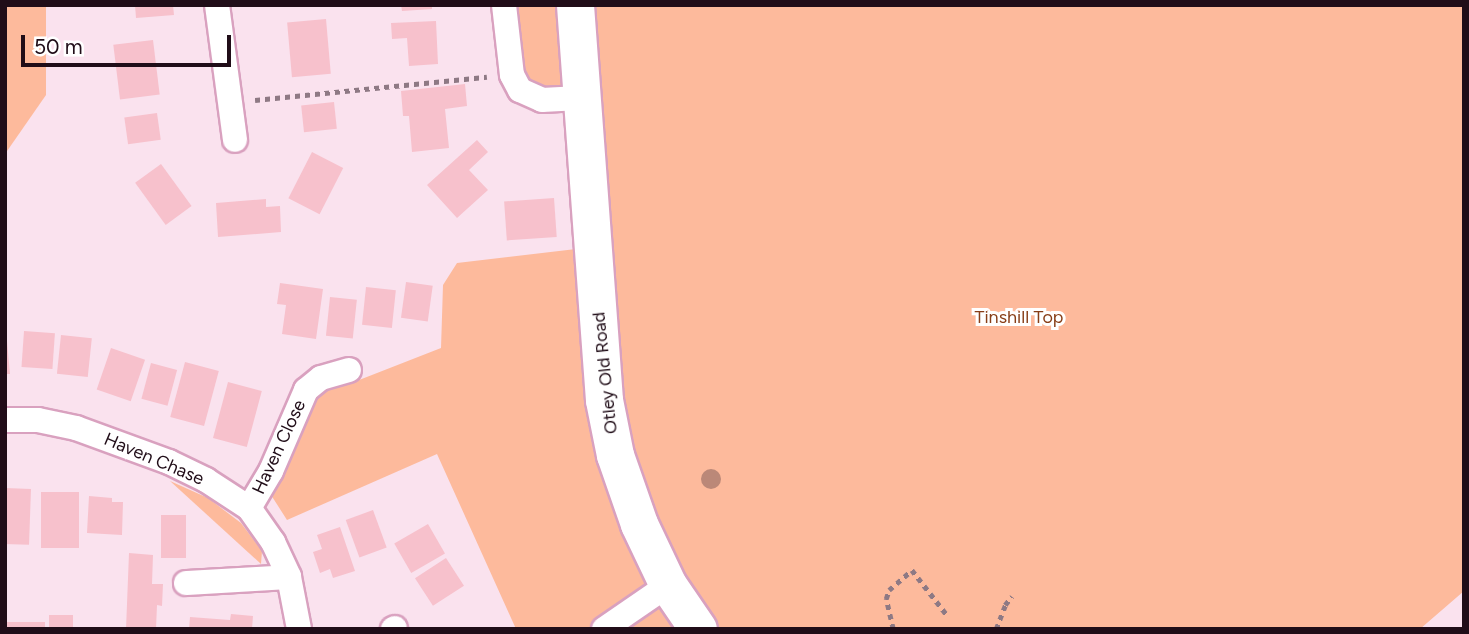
<!DOCTYPE html>
<style>
body{margin:0}
#map{position:relative;width:1469px;height:634px;overflow:hidden;background:#fae2ee;font-family:Figtree,sans-serif}
div>[style]{position:absolute}
[style*='--x']{left:calc(var(--x)*1px);top:calc(var(--y)*1px);width:calc(var(--w)*1px);rotate:calc(var(--a)*1deg)}
.green>*{inset:0;background:#fdba9c}
.building>*{inset:0;background:#f7c1cc;transform-origin:0 0}
.path>*{height:4.5px;margin-top:-2.25px;transform-origin:0;background:repeating-linear-gradient(90deg,#8e7984 0 5px,transparent 0 10px)}
.roads{filter:drop-shadow(2px 0 #d9a1bf) drop-shadow(-2px 0 #d9a1bf) drop-shadow(0 2px #d9a1bf) drop-shadow(0 -2px #d9a1bf)}
.street>*{height:24px;margin:-12px;padding:0 12px;transform-origin:12px;border-radius:12px;background:#fff}
.secondary>*{height:37px;margin:-18.5px;padding:0 18.5px;transform-origin:18.5px;border-radius:18.5px;background:#fff}
.trees>*{width:20px;height:20px;margin:-10px;border-radius:50%;background:#bb8878}
span{translate:-50% -50%;white-space:nowrap;text-align:center;line-height:1.15;-webkit-text-stroke:6px #fff;paint-order:stroke}
.park-label{font-size:18px;color:#883e17}
.street-label{font-size:18px;color:#200d18}
.frame{position:absolute;inset:0;border:7px solid #200d18;pointer-events:none}
.scale{position:absolute;left:21px;top:35px;width:210px;height:32px;box-sizing:border-box;border:4px solid #200d18;border-top:0;padding-left:9px;font-size:21px;line-height:24px;white-space:nowrap;color:#200d18;-webkit-text-stroke:5px #fff;paint-order:stroke}
</style>
<div id="map">
<div class="green">
<i style="clip-path:polygon(5px 5px,46px 5px,46px 95px,5px 154px)"></i>
<i style="clip-path:polygon(504px 5px,1464px 5px,1464px 591px,1420px 629px,516px 629px,437px 454px,287px 520px,264px 484px,299px 405px,349px 370px,354px 382px,441px 348px,443px 285px,457px 263px,593px 247px,580px 98px,530px 97px)"></i>
<i style="clip-path:polygon(170px 481px,208px 498px,241px 523px,262px 551px,261px 564px)"></i>
</div>
<div class="building">
<i style="clip-path:polygon(135px 5px,173px 5px,174px 15px,136px 18px)"></i>
<i style="clip-path:polygon(401px 5px,432px 5px,432px 9px,402px 11px)"></i>
<i style="left:326px;top:19px;width:55px;height:39px;rotate:85deg"></i>
<i style="clip-path:polygon(436px 21px,438px 64px,409px 66px,407px 38px,392px 39px,391px 23px)"></i>
<i style="left:153px;top:40px;width:55px;height:40px;rotate:83deg"></i>
<i style="clip-path:polygon(465px 84px,467px 106px,445px 109px,449px 148px,412px 152px,409px 116px,403px 116px,401px 91px)"></i>
<i style="left:334px;top:102px;width:27px;height:33px;rotate:84deg"></i>
<i style="left:157px;top:113px;width:27px;height:33px;rotate:82deg"></i>
<i style="clip-path:polygon(477px 140px,488px 152px,469px 170px,488px 190px,457px 218px,427px 185px)"></i>
<i style="left:312px;top:152px;width:35px;height:52px;rotate:27deg"></i>
<i style="left:161px;top:164px;width:52px;height:32px;rotate:54deg"></i>
<i style="left:554px;top:198px;width:39px;height:50px;rotate:86deg"></i>
<i style="clip-path:polygon(266px 199px,266px 207px,280px 206px,281px 232px,218px 237px,216px 203px)"></i>
<i style="left:406px;top:282px;width:27px;height:36px;rotate:8deg"></i>
<i style="clip-path:polygon(280px 283px,323px 289px,316px 339px,282px 334px,286px 305px,277px 304px)"></i>
<i style="left:366px;top:287px;width:30px;height:38px;rotate:6deg"></i>
<i style="left:330px;top:297px;width:27px;height:39px;rotate:6deg"></i>
<i style="left:24px;top:331px;width:31px;height:36px;rotate:4deg"></i>
<i style="left:61px;top:335px;width:31px;height:39px;rotate:6deg"></i>
<i style="clip-path:polygon(5px 341px,7px 341px,10px 374px,5px 374px)"></i>
<i style="left:111px;top:348px;width:36px;height:44px;rotate:19deg"></i>
<i style="left:185px;top:362px;width:35px;height:57px;rotate:15deg"></i>
<i style="left:151px;top:363px;width:27px;height:37px;rotate:15deg"></i>
<i style="left:228px;top:382px;width:35px;height:58px;rotate:15deg"></i>
<i style="left:5px;top:488px;width:26px;height:56px;rotate:2deg"></i>
<i style="left:41px;top:492px;width:38px;height:56px"></i>
<i style="clip-path:polygon(89px 496px,112px 498px,112px 502px,123px 502px,122px 535px,87px 533px)"></i>
<i style="left:373px;top:510px;width:40px;height:29px;rotate:70deg"></i>
<i style="left:161px;top:515px;width:25px;height:43px"></i>
<i style="left:428px;top:524px;width:34px;height:39px;rotate:60deg"></i>
<i style="clip-path:polygon(340px 527px,355px 571px,333px 578px,330px 569px,320px 573px,313px 552px,322px 549px,317px 535px)"></i>
<i style="clip-path:polygon(129px 553px,153px 555px,152px 584px,163px 584px,162px 606px,157px 605px,156px 629px,126px 629px)"></i>
<i style="left:446px;top:558px;width:33px;height:37px;rotate:57deg"></i>
<i style="clip-path:polygon(231px 614px,253px 616px,252px 629px,189px 629px,190px 617px,230px 620px)"></i>
<i style="left:49px;top:615px;width:24px;height:14px"></i>
<i style="left:5px;top:622px;width:40px;height:7px"></i>
</div>
<div class="path">
<i style="--x:255;--y:100;--w:233;--a:-5.7"></i>
<i style="--x:893;--y:629;--w:31;--a:-103"></i>
<i style="--x:886;--y:599;--w:9;--a:-72"></i>
<i style="--x:889;--y:590;--w:30;--a:-41"></i>
<i style="--x:912;--y:570;--w:57;--a:52.1"></i>
<i style="--x:996;--y:629;--w:26;--a:-69"></i>
<i style="--x:1005;--y:605;--w:11;--a:-52"></i>
</div>
<div class="roads">
<div class="street">
<i style="--x:217;--y:5;--w:136;--a:82.4"></i>
<i style="--x:504;--y:5;--w:70;--a:83.5"></i>
<i style="--x:512;--y:75;--w:17;--a:62"></i>
<i style="--x:520;--y:90;--w:24;--a:24"></i>
<i style="--x:542;--y:100;--w:38;--a:-3"></i>
<i style="--x:5;--y:420;--w:33;--a:0"></i>
<i style="--x:38;--y:420;--w:39;--a:12"></i>
<i style="--x:76;--y:428;--w:99;--a:20.1"></i>
<i style="--x:169;--y:462;--w:41;--a:25.9"></i>
<i style="--x:206;--y:480;--w:51;--a:33.1"></i>
<i style="--x:249;--y:508;--w:42;--a:54.8"></i>
<i style="--x:273;--y:542;--w:38;--a:65"></i>
<i style="--x:289;--y:577;--w:53;--a:79.1"></i>
<i style="--x:249;--y:508;--w:43;--a:-59.3"></i>
<i style="--x:271;--y:471;--w:88;--a:-66.6"></i>
<i style="--x:306;--y:390;--w:19;--a:-39"></i>
<i style="--x:321;--y:378;--w:29;--a:-16"></i>
<i style="--x:186;--y:583;--w:103;--a:-3.3"></i>
<i style="--x:393;--y:629;--w:2;--a:-27"></i>
<i style="--x:604;--y:629;--w:78;--a:-34.5"></i>
</div>
<div class="secondary">
<i style="--x:575;--y:5;--w:396;--a:85.8"></i>
<i style="--x:604;--y:400;--w:56;--a:78.7"></i>
<i style="--x:615;--y:455;--w:73;--a:70.8"></i>
<i style="--x:639;--y:524;--w:68;--a:64.6"></i>
<i style="--x:668;--y:585;--w:53;--a:55.7"></i>
</div>
</div>
<div class="trees">
<i style="left:711px;top:479px"></i>
</div>
<div class="park-label">
<span style="left:1019px;top:317px">Tinshill Top</span>
</div>
<div class="street-label">
<span style="left:605px;top:373px;rotate:-96deg">Otley Old Road</span>
<span style="left:279px;top:447px;rotate:-65deg">Haven Close</span>
<span style="left:154px;top:459px;rotate:23deg">Haven Chase</span>
</div>
<div class="frame"></div>
<div class="scale">50 m</div>
</div>
